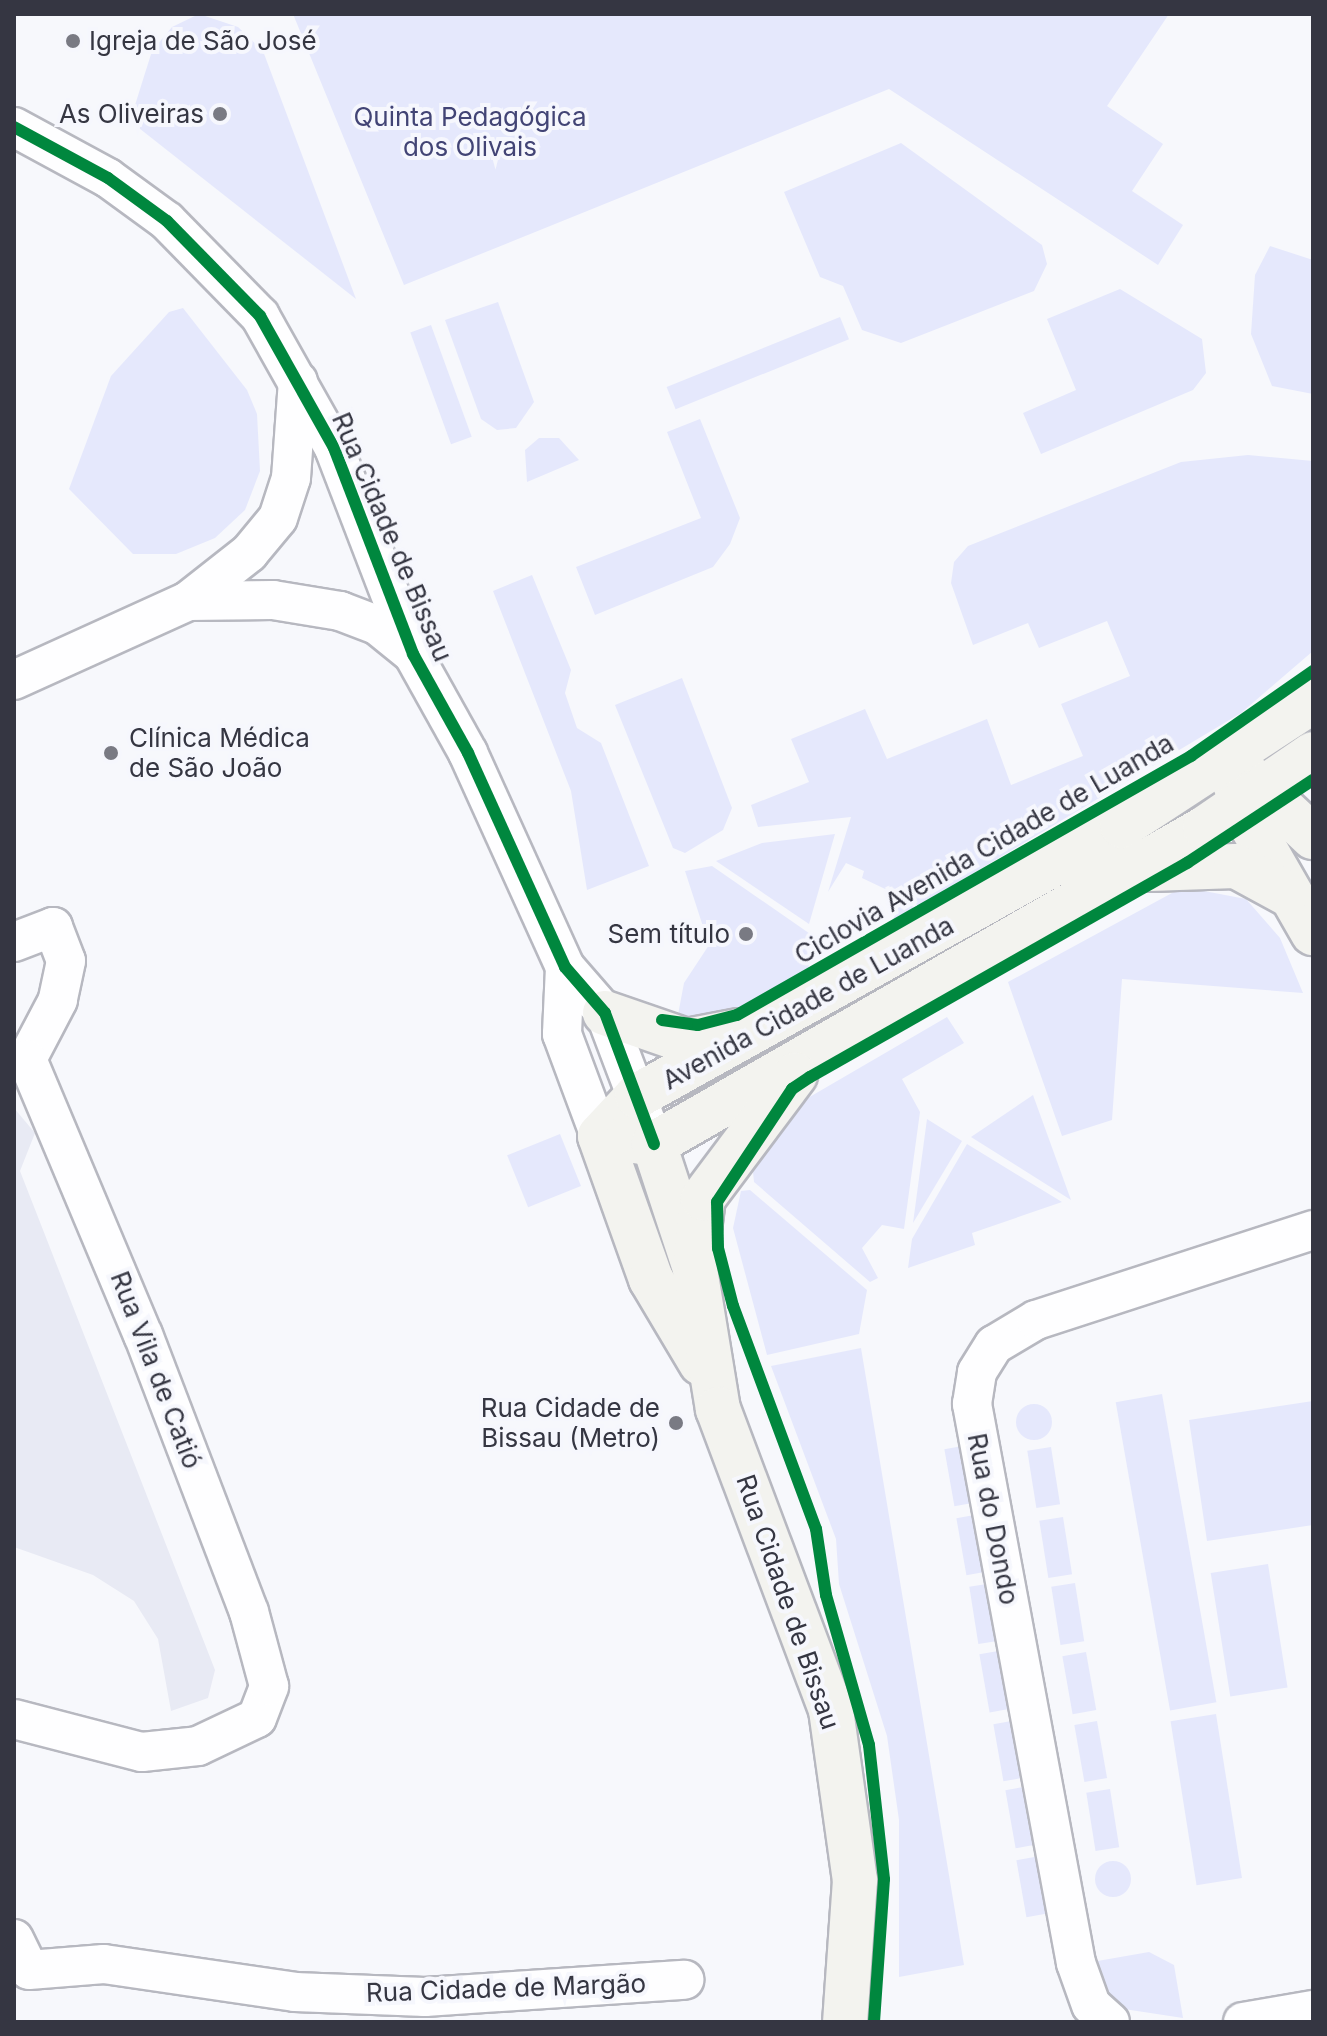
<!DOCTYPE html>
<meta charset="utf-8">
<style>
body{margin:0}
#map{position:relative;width:1327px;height:2036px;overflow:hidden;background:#f7f8fc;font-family:Inter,sans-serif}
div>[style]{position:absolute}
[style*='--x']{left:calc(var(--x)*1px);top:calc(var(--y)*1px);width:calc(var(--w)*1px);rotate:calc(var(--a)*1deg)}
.built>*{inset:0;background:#e8eaf4}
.green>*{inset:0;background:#e5e8fc;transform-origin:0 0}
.round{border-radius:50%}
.roads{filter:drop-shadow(2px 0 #b7b8c0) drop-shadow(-2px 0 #b7b8c0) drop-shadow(0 2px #b7b8c0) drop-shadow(0 -2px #b7b8c0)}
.minor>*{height:38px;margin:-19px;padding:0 19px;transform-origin:19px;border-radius:19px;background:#fefeff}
.secondary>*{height:44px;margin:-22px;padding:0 22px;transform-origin:22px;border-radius:22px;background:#f3f3ef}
.cycleway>*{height:12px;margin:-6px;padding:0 6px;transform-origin:6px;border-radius:6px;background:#00873e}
.dots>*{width:22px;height:22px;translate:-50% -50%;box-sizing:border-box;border:4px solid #f6f7fd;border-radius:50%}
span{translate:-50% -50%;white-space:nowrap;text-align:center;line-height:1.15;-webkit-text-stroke:8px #f6f7fd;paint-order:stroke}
.poi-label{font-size:26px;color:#353642}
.left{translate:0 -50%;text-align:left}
.right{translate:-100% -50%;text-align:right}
.park-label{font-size:26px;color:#424475}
.street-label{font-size:26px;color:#353642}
.frame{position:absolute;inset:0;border:16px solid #353642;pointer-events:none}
</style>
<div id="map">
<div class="built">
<i style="clip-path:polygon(14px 1108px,35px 1133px,20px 1171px,215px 1670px,208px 1698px,171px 1711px,158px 1639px,134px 1601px,93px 1575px,14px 1547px)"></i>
</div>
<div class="green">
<i style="clip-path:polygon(199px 14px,238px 27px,263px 51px,356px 299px,130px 121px,152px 51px,172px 27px)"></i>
<i style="clip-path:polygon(293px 14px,1169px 14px,1107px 106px,1163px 144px,1132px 191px,1183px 225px,1158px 265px,889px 89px,404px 285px)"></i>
<i style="clip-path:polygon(901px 143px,1042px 245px,1047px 264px,1034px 291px,901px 343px,862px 330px,843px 286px,820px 277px,784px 192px)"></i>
<i style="clip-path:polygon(1270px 246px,1313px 260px,1313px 394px,1272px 386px,1251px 334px,1255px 275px)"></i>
<i style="clip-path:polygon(1120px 289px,1202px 339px,1206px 373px,1193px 390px,1041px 454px,1023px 413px,1076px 390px,1047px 319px)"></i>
<i style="clip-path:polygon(498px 302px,534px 402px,516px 428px,497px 430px,481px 419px,445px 320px)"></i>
<i style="clip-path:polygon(183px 308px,247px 390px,257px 414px,260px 471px,245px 510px,215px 538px,176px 554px,133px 554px,69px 489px,111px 376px,169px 312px)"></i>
<i style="left:840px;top:317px;width:24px;height:187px;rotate:68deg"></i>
<i style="left:431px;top:325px;width:119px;height:22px;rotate:70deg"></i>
<i style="clip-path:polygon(700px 419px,740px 518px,730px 544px,713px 567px,595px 615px,576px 567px,701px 518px,667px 432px)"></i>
<i style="clip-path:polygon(539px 438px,559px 438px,579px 460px,527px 482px,525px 450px)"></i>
<i style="clip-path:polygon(1248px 455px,1313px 461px,1313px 651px,1241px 713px,892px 922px,902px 897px,862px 878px,864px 871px,846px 863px,828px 892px,851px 817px,758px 827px,751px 805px,809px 782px,791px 739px,865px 709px,887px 759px,987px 719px,1011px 785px,1083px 756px,1061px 704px,1130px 676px,1107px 621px,1039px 648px,1028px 623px,973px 645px,951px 583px,954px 562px,968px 546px,1181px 462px)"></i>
<i style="clip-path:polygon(532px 575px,571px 670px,565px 693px,577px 728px,601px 743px,649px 866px,587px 890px,571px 791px,493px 591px)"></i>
<i style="clip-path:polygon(682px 678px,732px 808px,723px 830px,685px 853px,673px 848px,615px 705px)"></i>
<i style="clip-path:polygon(835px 834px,809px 924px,716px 861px,762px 843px)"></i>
<i style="clip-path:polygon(712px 866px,816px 938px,808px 969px,726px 1016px,677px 1020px,684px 983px,709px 945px,685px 871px)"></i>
<i style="clip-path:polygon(1183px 887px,1246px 899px,1280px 938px,1303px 993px,1122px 979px,1112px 1120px,1062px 1136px,1008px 982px)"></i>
<i style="clip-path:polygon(947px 1017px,964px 1043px,902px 1079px,920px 1112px,904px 1229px,882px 1225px,862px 1248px,878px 1278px,870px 1282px,754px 1182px,753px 1172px,801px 1102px)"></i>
<i style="clip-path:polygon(1033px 1095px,1071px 1200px,971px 1137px)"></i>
<i style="clip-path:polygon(927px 1119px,962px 1141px,913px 1223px)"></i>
<i style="left:560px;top:1134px;width:56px;height:57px;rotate:68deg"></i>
<i style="clip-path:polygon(967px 1144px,1062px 1202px,972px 1233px,975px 1245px,908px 1268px,912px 1239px)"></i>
<i style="clip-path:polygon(750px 1190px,867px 1290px,859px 1334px,767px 1355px,733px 1228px,741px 1191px)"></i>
<i style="clip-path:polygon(861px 1348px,964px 1965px,899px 1977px,899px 1820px,887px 1736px,839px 1584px,836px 1539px,771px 1366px)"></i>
<i style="left:1162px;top:1394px;width:313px;height:47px;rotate:80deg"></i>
<i style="clip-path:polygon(1313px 1401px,1313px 1525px,1207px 1541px,1189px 1420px)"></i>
<i class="round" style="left:1016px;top:1404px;width:36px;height:36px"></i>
<i style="left:968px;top:1445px;width:58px;height:24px;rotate:80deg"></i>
<i style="left:1051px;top:1447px;width:58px;height:24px;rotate:81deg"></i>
<i style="left:980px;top:1514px;width:58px;height:24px;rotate:80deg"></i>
<i style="left:1063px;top:1517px;width:58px;height:24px;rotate:81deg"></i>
<i style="left:1268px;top:1564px;width:125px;height:58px;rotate:81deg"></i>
<i style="left:993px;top:1583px;width:58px;height:24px;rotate:81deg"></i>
<i style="left:1075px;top:1583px;width:59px;height:24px;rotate:81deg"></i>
<i style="left:1004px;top:1650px;width:59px;height:25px;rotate:80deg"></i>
<i style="left:1086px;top:1652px;width:59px;height:24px;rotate:80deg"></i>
<i style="left:1216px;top:1714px;width:166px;height:46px;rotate:81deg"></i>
<i style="left:1017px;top:1720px;width:58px;height:24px;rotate:80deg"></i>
<i style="left:1097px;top:1721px;width:58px;height:23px;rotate:80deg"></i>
<i style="left:1029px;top:1786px;width:59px;height:24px;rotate:80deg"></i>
<i style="left:1110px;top:1789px;width:59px;height:24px;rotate:81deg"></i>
<i style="left:1040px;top:1856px;width:58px;height:24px;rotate:80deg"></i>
<i class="round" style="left:1095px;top:1861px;width:36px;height:36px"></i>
<i style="clip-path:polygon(1149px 1952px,1174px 1965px,1183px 2018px,1124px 2009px,1101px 1992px,1086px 1963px)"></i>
</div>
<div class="roads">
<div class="minor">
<i style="--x:14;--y:127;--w:107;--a:28.5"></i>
<i style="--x:108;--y:178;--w:73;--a:36.1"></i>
<i style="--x:167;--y:221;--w:133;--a:45.6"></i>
<i style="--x:260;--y:316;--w:151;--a:60.7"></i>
<i style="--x:334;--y:448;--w:221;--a:69"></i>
<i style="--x:413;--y:654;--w:113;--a:60.9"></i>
<i style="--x:468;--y:753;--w:235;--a:65.6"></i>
<i style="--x:565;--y:967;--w:61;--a:49"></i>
<i style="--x:605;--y:1013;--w:119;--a:69.3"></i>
<i style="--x:188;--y:601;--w:85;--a:-0.7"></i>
<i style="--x:273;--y:600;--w:68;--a:9.3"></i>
<i style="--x:340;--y:611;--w:40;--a:21"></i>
<i style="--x:377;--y:625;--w:46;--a:38.9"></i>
<i style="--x:14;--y:680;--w:191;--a:-24.4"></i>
<i style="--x:188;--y:601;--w:78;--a:-38.2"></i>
<i style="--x:249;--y:553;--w:45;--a:-50.4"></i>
<i style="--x:278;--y:518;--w:42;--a:-72"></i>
<i style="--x:291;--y:478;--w:97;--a:-85.9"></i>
<i style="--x:14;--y:942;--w:42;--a:-21"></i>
<i style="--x:53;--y:927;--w:36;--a:69"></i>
<i style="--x:66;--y:961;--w:40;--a:102"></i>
<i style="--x:58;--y:1000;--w:67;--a:117.7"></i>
<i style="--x:565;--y:967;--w:67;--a:92.6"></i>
<i style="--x:562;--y:1034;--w:109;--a:69.6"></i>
<i style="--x:14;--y:1719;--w:132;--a:14.5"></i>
<i style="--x:142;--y:1752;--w:56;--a:-6.1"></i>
<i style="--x:198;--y:1746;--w:65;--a:-25.4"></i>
<i style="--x:257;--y:1718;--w:34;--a:-69"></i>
<i style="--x:269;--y:1686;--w:77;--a:-105.1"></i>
<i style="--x:249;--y:1612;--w:297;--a:-110.9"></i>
<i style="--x:143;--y:1335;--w:299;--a:-112.8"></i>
<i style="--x:14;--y:1939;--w:34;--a:64"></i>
<i style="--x:29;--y:1970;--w:75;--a:-4.6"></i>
<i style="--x:104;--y:1964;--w:193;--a:8.3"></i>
<i style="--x:295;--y:1992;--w:130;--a:2.2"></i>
<i style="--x:425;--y:1997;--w:260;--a:-3.8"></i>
<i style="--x:1110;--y:2022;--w:25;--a:-138"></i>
<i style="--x:1091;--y:2005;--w:45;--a:-109.7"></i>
<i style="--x:1076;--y:1963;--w:569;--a:-100.54"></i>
<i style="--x:972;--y:1404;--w:32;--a:-81"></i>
<i style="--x:977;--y:1372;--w:32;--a:-58"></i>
<i style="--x:994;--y:1345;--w:49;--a:-30.8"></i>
<i style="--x:1036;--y:1320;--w:291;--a:-18"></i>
<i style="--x:1243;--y:2022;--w:71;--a:-9.7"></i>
</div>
<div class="secondary">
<i style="--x:1244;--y:772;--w:95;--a:43.3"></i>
<i style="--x:1232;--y:776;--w:50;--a:69"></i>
<i style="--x:1250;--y:823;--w:127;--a:60.2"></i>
<i style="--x:1150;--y:869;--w:86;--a:-2"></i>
<i style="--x:1236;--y:866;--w:57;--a:28.4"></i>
<i style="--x:605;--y:1013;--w:86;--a:19.1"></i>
<i style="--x:686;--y:1041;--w:54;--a:-10.7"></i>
<i style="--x:600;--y:1136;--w:54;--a:-47.2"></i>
<i style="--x:637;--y:1096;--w:555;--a:-29.1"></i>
<i style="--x:1122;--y:826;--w:228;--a:-33.2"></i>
<i style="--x:600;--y:1136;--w:152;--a:70.4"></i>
<i style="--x:651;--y:1279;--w:98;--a:59.2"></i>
<i style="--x:627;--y:1140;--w:27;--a:8"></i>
<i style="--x:654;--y:1144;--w:635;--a:-29.83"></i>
<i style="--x:1205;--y:828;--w:131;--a:-34.4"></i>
<i style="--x:654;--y:1144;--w:132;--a:71.8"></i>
<i style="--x:695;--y:1269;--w:142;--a:80.7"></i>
<i style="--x:718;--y:1409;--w:322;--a:69.4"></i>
<i style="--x:831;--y:1710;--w:172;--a:82"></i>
<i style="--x:855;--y:1880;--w:142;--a:94"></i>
<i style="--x:696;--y:1255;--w:57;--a:-83"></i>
<i style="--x:703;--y:1198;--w:154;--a:-53.2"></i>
</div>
</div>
<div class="cycleway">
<i style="--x:14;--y:127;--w:107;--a:28.5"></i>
<i style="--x:108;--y:178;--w:73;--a:36.1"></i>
<i style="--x:167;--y:221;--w:133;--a:45.6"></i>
<i style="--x:260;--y:316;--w:151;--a:60.7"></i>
<i style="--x:334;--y:448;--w:221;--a:69"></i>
<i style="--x:413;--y:654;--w:113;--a:60.9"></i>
<i style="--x:468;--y:753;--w:235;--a:65.6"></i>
<i style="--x:565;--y:967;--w:61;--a:49"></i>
<i style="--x:605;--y:1013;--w:140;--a:69.5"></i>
<i style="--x:662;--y:1020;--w:36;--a:8"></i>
<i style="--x:698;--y:1025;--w:40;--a:-14.4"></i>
<i style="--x:737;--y:1015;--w:523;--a:-29.7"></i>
<i style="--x:1191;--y:756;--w:149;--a:-34.9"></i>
<i style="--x:874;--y:2022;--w:143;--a:-86"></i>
<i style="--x:884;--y:1879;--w:135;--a:-96.4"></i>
<i style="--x:869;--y:1745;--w:156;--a:-106"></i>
<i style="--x:826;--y:1595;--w:67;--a:-98.6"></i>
<i style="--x:816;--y:1529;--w:238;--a:-110.4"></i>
<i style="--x:733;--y:1306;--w:60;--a:-104.5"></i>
<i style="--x:718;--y:1248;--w:46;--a:-91.2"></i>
<i style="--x:717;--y:1202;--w:136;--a:-56.4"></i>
<i style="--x:792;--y:1089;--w:22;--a:-34"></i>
<i style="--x:810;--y:1077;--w:434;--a:-29.6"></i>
<i style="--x:1187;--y:863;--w:151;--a:-33.4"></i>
</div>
<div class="dots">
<i style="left:73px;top:41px;background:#797a83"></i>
<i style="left:220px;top:114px;background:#797a83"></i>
<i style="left:111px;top:753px;background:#797a83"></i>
<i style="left:746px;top:934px;background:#797a83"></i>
<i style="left:676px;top:1423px;background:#797a83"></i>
</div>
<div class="poi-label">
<span class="left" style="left:89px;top:41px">Igreja de São José</span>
<span class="right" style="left:204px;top:114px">As Oliveiras</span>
<span class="left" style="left:129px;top:753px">Clínica Médica<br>de São João</span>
<span class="right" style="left:730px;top:934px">Sem título</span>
<span class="right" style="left:660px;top:1423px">Rua Cidade de<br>Bissau (Metro)</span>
</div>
<div class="park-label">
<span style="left:470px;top:132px">Quinta Pedagógica<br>dos Olivais</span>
</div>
<div class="street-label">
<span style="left:392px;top:537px;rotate:67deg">Rua Cidade de Bissau</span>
<span style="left:984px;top:849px;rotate:-30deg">Ciclovia Avenida Cidade de Luanda</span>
<span style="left:808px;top:1003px;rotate:-29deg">Avenida Cidade de Luanda</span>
<span style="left:156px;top:1370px;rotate:69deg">Rua Vila de Catió</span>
<span style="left:993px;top:1519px;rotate:79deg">Rua do Dondo</span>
<span style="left:788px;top:1602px;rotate:71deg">Rua Cidade de Bissau</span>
<span style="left:506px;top:1988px;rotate:-2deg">Rua Cidade de Margão</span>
</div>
<div class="frame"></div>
</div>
